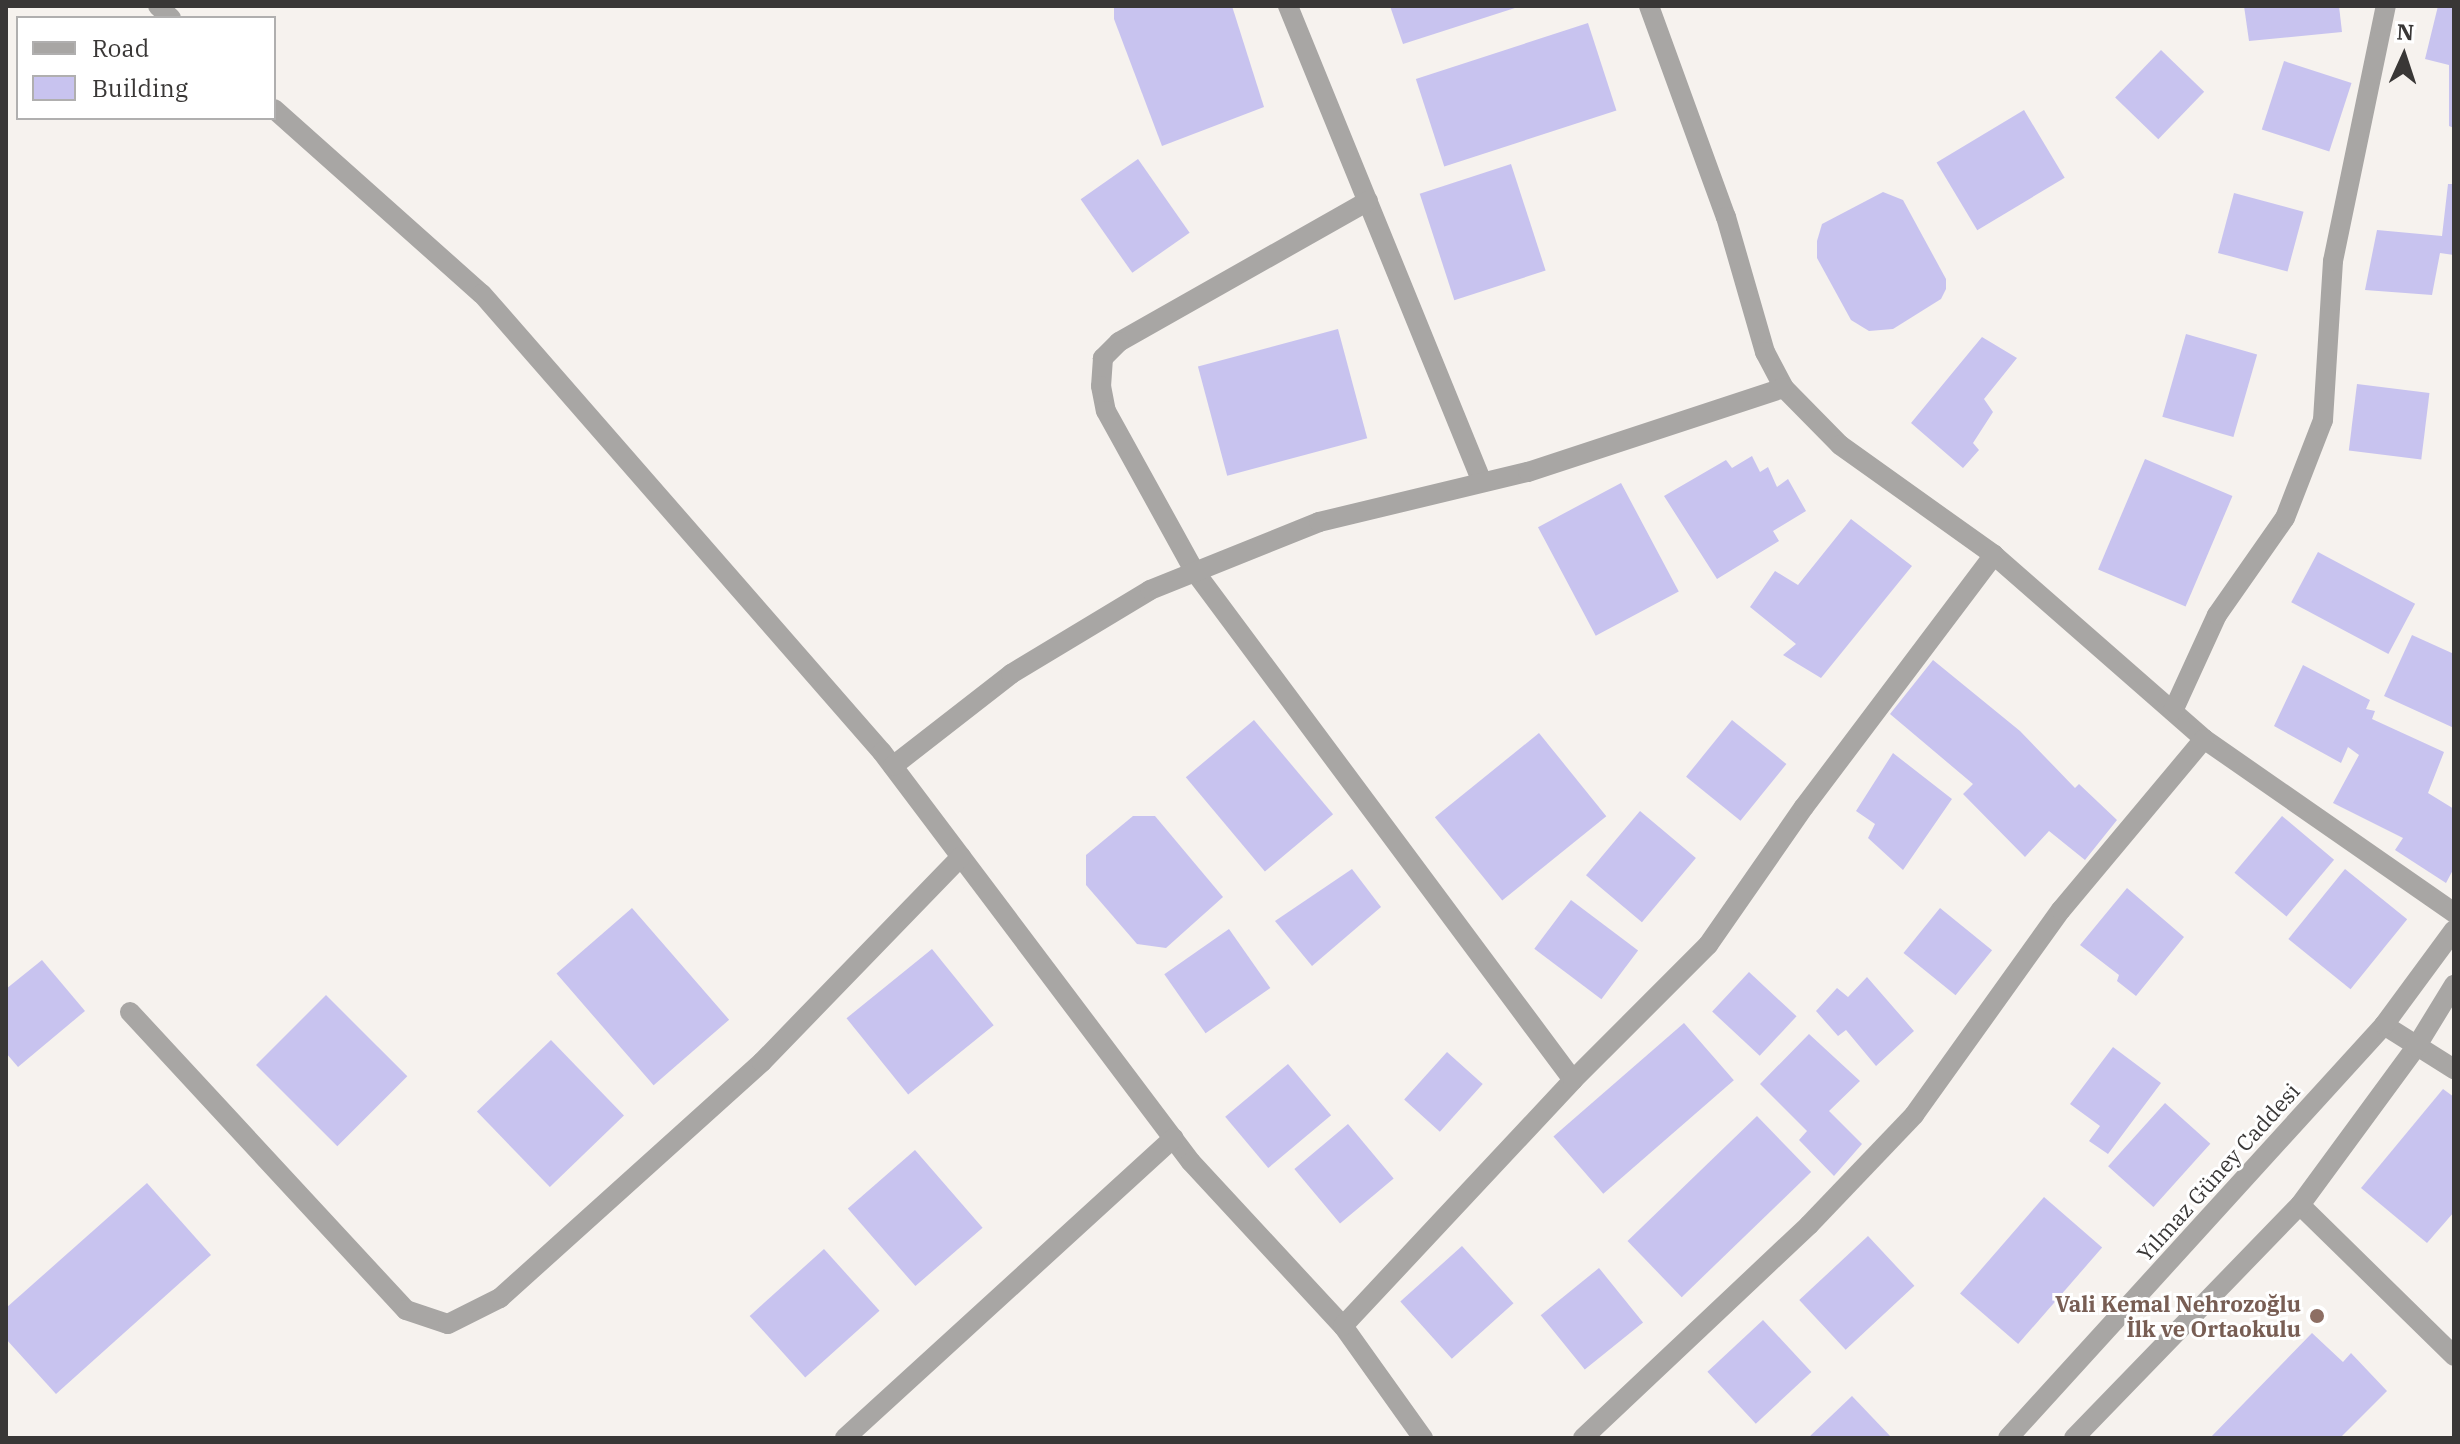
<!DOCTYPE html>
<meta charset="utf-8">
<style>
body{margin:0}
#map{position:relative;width:2460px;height:1444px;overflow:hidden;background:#f6f2ee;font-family:"IBM Plex Serif",serif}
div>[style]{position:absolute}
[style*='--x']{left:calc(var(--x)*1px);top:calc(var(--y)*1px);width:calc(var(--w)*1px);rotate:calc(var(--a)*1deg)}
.building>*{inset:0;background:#c8c3ef;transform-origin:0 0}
.minor>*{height:20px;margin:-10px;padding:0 10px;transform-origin:10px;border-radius:10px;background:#a8a6a4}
.tertiary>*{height:20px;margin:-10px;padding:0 10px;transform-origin:10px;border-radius:10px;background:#a8a6a4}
.dots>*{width:22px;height:22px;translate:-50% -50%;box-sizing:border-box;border:4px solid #fff;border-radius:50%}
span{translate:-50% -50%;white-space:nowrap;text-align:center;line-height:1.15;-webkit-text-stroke:6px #fff;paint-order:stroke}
.street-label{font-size:22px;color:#393736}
.education-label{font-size:22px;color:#785e54;font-weight:700}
.right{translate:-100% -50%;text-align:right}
.frame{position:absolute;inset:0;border:8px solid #393736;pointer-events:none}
.legend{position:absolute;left:16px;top:16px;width:260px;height:104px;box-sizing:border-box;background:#fff;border:2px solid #b0afaf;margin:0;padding:10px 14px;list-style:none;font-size:24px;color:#393736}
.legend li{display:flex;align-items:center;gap:16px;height:40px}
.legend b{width:40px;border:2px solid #b0afaf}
.north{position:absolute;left:2364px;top:16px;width:80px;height:80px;-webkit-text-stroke:6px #fff;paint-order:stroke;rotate:3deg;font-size:22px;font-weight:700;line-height:32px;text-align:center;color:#393736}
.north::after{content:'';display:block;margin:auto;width:28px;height:36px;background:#393736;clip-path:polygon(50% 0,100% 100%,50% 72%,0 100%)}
</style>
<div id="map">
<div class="building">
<i style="clip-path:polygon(1114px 6px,1232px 6px,1264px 107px,1162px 146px,1114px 19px)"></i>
<i style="clip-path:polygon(1390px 6px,1518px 6px,1518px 7px,1403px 44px)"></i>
<i style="clip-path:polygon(2244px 6px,2339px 6px,2342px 32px,2249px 41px)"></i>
<i style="clip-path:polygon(2438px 6px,2454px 6px,2454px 128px,2449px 126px,2449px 65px,2425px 59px)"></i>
<i style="left:1588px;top:23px;width:92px;height:181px;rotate:72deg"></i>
<i style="left:2161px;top:50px;width:60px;height:66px;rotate:44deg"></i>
<i style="left:2284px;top:61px;width:71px;height:72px;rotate:18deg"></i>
<i style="left:2024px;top:110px;width:79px;height:102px;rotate:59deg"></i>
<i style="left:1138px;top:159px;width:90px;height:70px;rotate:55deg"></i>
<i style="left:1511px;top:164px;width:112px;height:96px;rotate:72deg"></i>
<i style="clip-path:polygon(2448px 184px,2454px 184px,2454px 255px,2440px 253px,2432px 295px,2365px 290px,2377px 230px,2442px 236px)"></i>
<i style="clip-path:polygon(1883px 192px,1903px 200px,1946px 279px,1946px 289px,1941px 299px,1893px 329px,1869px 331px,1851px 320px,1817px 258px,1817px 241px,1822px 224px)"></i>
<i style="left:2234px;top:193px;width:72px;height:62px;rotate:15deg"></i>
<i style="left:1338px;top:329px;width:113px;height:145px;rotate:75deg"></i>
<i style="left:2186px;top:334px;width:74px;height:86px;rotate:16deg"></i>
<i style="clip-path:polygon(1982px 337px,2017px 358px,1984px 399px,1993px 412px,1973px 443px,1979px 450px,1963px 468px,1911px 423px)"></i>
<i style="left:2357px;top:384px;width:73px;height:67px;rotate:7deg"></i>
<i style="clip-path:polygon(1752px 456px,1760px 472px,1768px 467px,1777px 487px,1788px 479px,1806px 511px,1773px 531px,1779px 541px,1717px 579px,1664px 496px,1726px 460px,1732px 468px)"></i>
<i style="left:2145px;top:459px;width:95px;height:120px;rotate:23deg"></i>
<i style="left:1621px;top:483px;width:123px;height:94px;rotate:62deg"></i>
<i style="clip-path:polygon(1851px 519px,1912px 566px,1821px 678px,1783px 655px,1796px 644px,1750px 607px,1775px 571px,1798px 585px)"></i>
<i style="left:2318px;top:552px;width:110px;height:57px;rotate:28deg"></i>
<i style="clip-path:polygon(2412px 635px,2454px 654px,2454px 728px,2384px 696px)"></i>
<i style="clip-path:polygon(1933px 660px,2020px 731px,2075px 788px,2079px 784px,2117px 820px,2085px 860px,2049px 831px,2025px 857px,1963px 794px,1973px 784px,1890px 714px)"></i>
<i style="clip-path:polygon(2303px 665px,2370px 700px,2366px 709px,2375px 711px,2372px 719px,2444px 752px,2428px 793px,2454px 809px,2454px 868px,2446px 883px,2395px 850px,2403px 838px,2333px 803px,2359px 755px,2348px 747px,2341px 763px,2274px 726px)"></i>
<i style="left:1254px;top:720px;width:123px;height:89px;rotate:50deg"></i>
<i style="left:1732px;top:720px;width:70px;height:73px;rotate:39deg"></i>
<i style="left:1539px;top:733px;width:107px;height:134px;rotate:51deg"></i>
<i style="clip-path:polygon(1893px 753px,1952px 799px,1903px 870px,1868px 838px,1875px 824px,1856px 811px)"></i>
<i style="left:1640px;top:811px;width:73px;height:84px;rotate:40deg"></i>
<i style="clip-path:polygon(1133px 816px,1155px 816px,1223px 897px,1166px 948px,1137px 944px,1086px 885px,1086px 855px)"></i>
<i style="left:2282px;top:816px;width:68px;height:74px;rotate:40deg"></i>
<i style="clip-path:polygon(1352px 869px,1381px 907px,1312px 966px,1275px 921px)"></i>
<i style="left:2345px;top:869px;width:80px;height:90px;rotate:39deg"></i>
<i style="clip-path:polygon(2127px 888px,2184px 937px,2136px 996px,2117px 981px,2119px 975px,2080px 945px)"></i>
<i style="left:1571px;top:900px;width:84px;height:61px;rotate:37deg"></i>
<i style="left:632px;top:908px;width:148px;height:100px;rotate:49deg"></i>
<i style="left:1940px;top:908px;width:67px;height:58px;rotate:39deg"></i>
<i style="left:1229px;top:929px;width:72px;height:79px;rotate:55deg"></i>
<i style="left:932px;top:949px;width:98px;height:110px;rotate:51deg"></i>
<i style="clip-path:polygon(42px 960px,85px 1011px,18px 1067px,6px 1053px,6px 989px)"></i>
<i style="left:1749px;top:972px;width:65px;height:54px;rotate:43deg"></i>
<i style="clip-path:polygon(1867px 977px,1914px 1031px,1876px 1066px,1846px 1030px,1838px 1036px,1816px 1011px,1837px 988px,1848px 997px)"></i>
<i style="left:326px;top:995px;width:115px;height:99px;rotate:45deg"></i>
<i style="left:1684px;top:1023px;width:76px;height:173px;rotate:49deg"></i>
<i style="clip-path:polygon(1809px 1034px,1860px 1081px,1829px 1111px,1862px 1144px,1834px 1176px,1799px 1140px,1807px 1131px,1760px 1084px)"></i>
<i style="left:551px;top:1040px;width:105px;height:103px;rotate:46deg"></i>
<i style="clip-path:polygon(2113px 1047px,2161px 1083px,2108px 1154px,2089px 1141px,2100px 1126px,2070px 1104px)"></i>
<i style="left:1447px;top:1052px;width:48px;height:64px;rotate:42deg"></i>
<i style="left:1288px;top:1064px;width:67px;height:82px;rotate:50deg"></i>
<i style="clip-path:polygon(2443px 1089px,2454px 1097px,2454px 1212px,2427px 1243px,2361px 1188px)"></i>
<i style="left:2165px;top:1103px;width:61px;height:85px;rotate:42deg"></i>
<i style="left:1757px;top:1116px;width:78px;height:180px;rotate:46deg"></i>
<i style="left:1348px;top:1124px;width:71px;height:70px;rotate:50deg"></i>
<i style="left:915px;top:1150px;width:103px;height:89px;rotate:49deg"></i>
<i style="clip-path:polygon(147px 1183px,211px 1255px,56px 1394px,6px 1339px,6px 1308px)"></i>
<i style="left:2044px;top:1197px;width:77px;height:128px;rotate:41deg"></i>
<i style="left:1868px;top:1236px;width:68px;height:94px;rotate:47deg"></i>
<i style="left:1462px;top:1246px;width:77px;height:83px;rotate:48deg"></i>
<i style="left:824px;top:1249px;width:83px;height:100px;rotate:48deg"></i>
<i style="left:1599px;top:1268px;width:70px;height:75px;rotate:51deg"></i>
<i style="left:1763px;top:1320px;width:71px;height:76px;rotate:47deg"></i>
<i style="clip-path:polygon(2312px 1333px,2343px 1362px,2351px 1353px,2387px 1391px,2340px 1438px,2210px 1438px)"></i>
<i style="clip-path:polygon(1852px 1396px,1892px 1438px,1808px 1438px)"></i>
</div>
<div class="minor">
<i style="--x:158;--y:6;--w:18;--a:43"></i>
<i style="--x:1288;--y:6;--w:514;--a:67.83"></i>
<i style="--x:1649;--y:6;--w:225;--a:70"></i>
<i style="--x:1726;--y:217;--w:141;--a:73.9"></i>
<i style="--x:1765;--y:352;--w:41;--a:62.2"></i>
<i style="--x:1784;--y:388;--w:80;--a:45.5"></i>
<i style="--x:1840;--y:445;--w:189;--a:35.5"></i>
<i style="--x:1994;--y:555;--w:279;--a:41.2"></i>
<i style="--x:2204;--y:739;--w:305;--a:34.8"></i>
<i style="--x:274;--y:109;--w:278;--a:41.7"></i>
<i style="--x:482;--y:294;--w:608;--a:48.87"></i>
<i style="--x:882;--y:752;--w:513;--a:53"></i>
<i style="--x:1191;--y:1162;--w:224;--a:47.2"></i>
<i style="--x:1343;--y:1326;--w:138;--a:54.5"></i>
<i style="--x:1368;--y:201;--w:286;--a:150.5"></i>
<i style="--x:1119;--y:342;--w:23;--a:135"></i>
<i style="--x:1103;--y:358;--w:28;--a:94"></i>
<i style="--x:1101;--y:386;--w:25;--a:79"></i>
<i style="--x:1106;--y:411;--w:184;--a:61.1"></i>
<i style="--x:1195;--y:572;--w:633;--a:53.35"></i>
<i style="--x:2173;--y:711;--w:106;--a:-65.4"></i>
<i style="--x:2217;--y:615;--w:118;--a:-55"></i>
<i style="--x:2285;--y:518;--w:105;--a:-68.8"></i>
<i style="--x:2323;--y:420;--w:159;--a:-86.4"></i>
<i style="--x:2333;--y:261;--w:260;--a:-78.3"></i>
<i style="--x:893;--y:766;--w:150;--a:-37.9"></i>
<i style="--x:1011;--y:674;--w:162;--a:-31.1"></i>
<i style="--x:1150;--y:590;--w:182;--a:-21.9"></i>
<i style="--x:1319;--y:522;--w:215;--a:-13.5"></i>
<i style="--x:1528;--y:472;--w:269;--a:-18.2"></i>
<i style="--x:130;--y:1012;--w:406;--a:47.2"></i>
<i style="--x:406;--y:1310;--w:44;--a:18.4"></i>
<i style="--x:448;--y:1324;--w:58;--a:-26.6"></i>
<i style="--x:500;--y:1298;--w:353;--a:-42"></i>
<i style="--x:762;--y:1062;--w:286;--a:-45.9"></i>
<i style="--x:2384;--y:1025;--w:83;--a:32.2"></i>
<i style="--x:2300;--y:1205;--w:216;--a:44.4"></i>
<i style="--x:1343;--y:1326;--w:337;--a:-46.9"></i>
<i style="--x:1573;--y:1080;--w:191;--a:-45"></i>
<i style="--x:1708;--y:945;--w:168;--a:-55.2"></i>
<i style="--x:1804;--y:807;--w:316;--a:-53"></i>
<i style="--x:845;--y:1438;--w:445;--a:-42.4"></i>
<i style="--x:1583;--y:1438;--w:311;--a:-43.3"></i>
<i style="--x:1809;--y:1225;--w:152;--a:-46.3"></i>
<i style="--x:1914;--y:1115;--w:252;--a:-54.4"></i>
<i style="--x:2061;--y:910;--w:223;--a:-50.1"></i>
</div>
<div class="tertiary">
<i style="--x:2008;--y:1438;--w:559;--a:-47.68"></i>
<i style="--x:2384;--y:1025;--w:118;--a:-53.6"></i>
<i style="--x:2074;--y:1438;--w:325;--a:-45.9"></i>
<i style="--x:2300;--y:1205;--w:196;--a:-53.7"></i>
<i style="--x:2416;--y:1047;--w:73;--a:-58.5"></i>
</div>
<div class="dots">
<i style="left:2317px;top:1316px;background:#8d6e63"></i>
</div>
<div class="street-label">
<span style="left:2218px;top:1172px;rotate:-48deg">Yılmaz Güney Caddesi</span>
</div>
<div class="education-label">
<span class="right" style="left:2301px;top:1316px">Vali Kemal Nehrozoğlu<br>İlk ve Ortaokulu</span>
</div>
<div class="frame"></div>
<ul class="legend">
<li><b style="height:10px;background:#a8a6a4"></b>Road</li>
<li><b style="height:22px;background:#c8c3ef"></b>Building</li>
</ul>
<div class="north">N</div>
</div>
